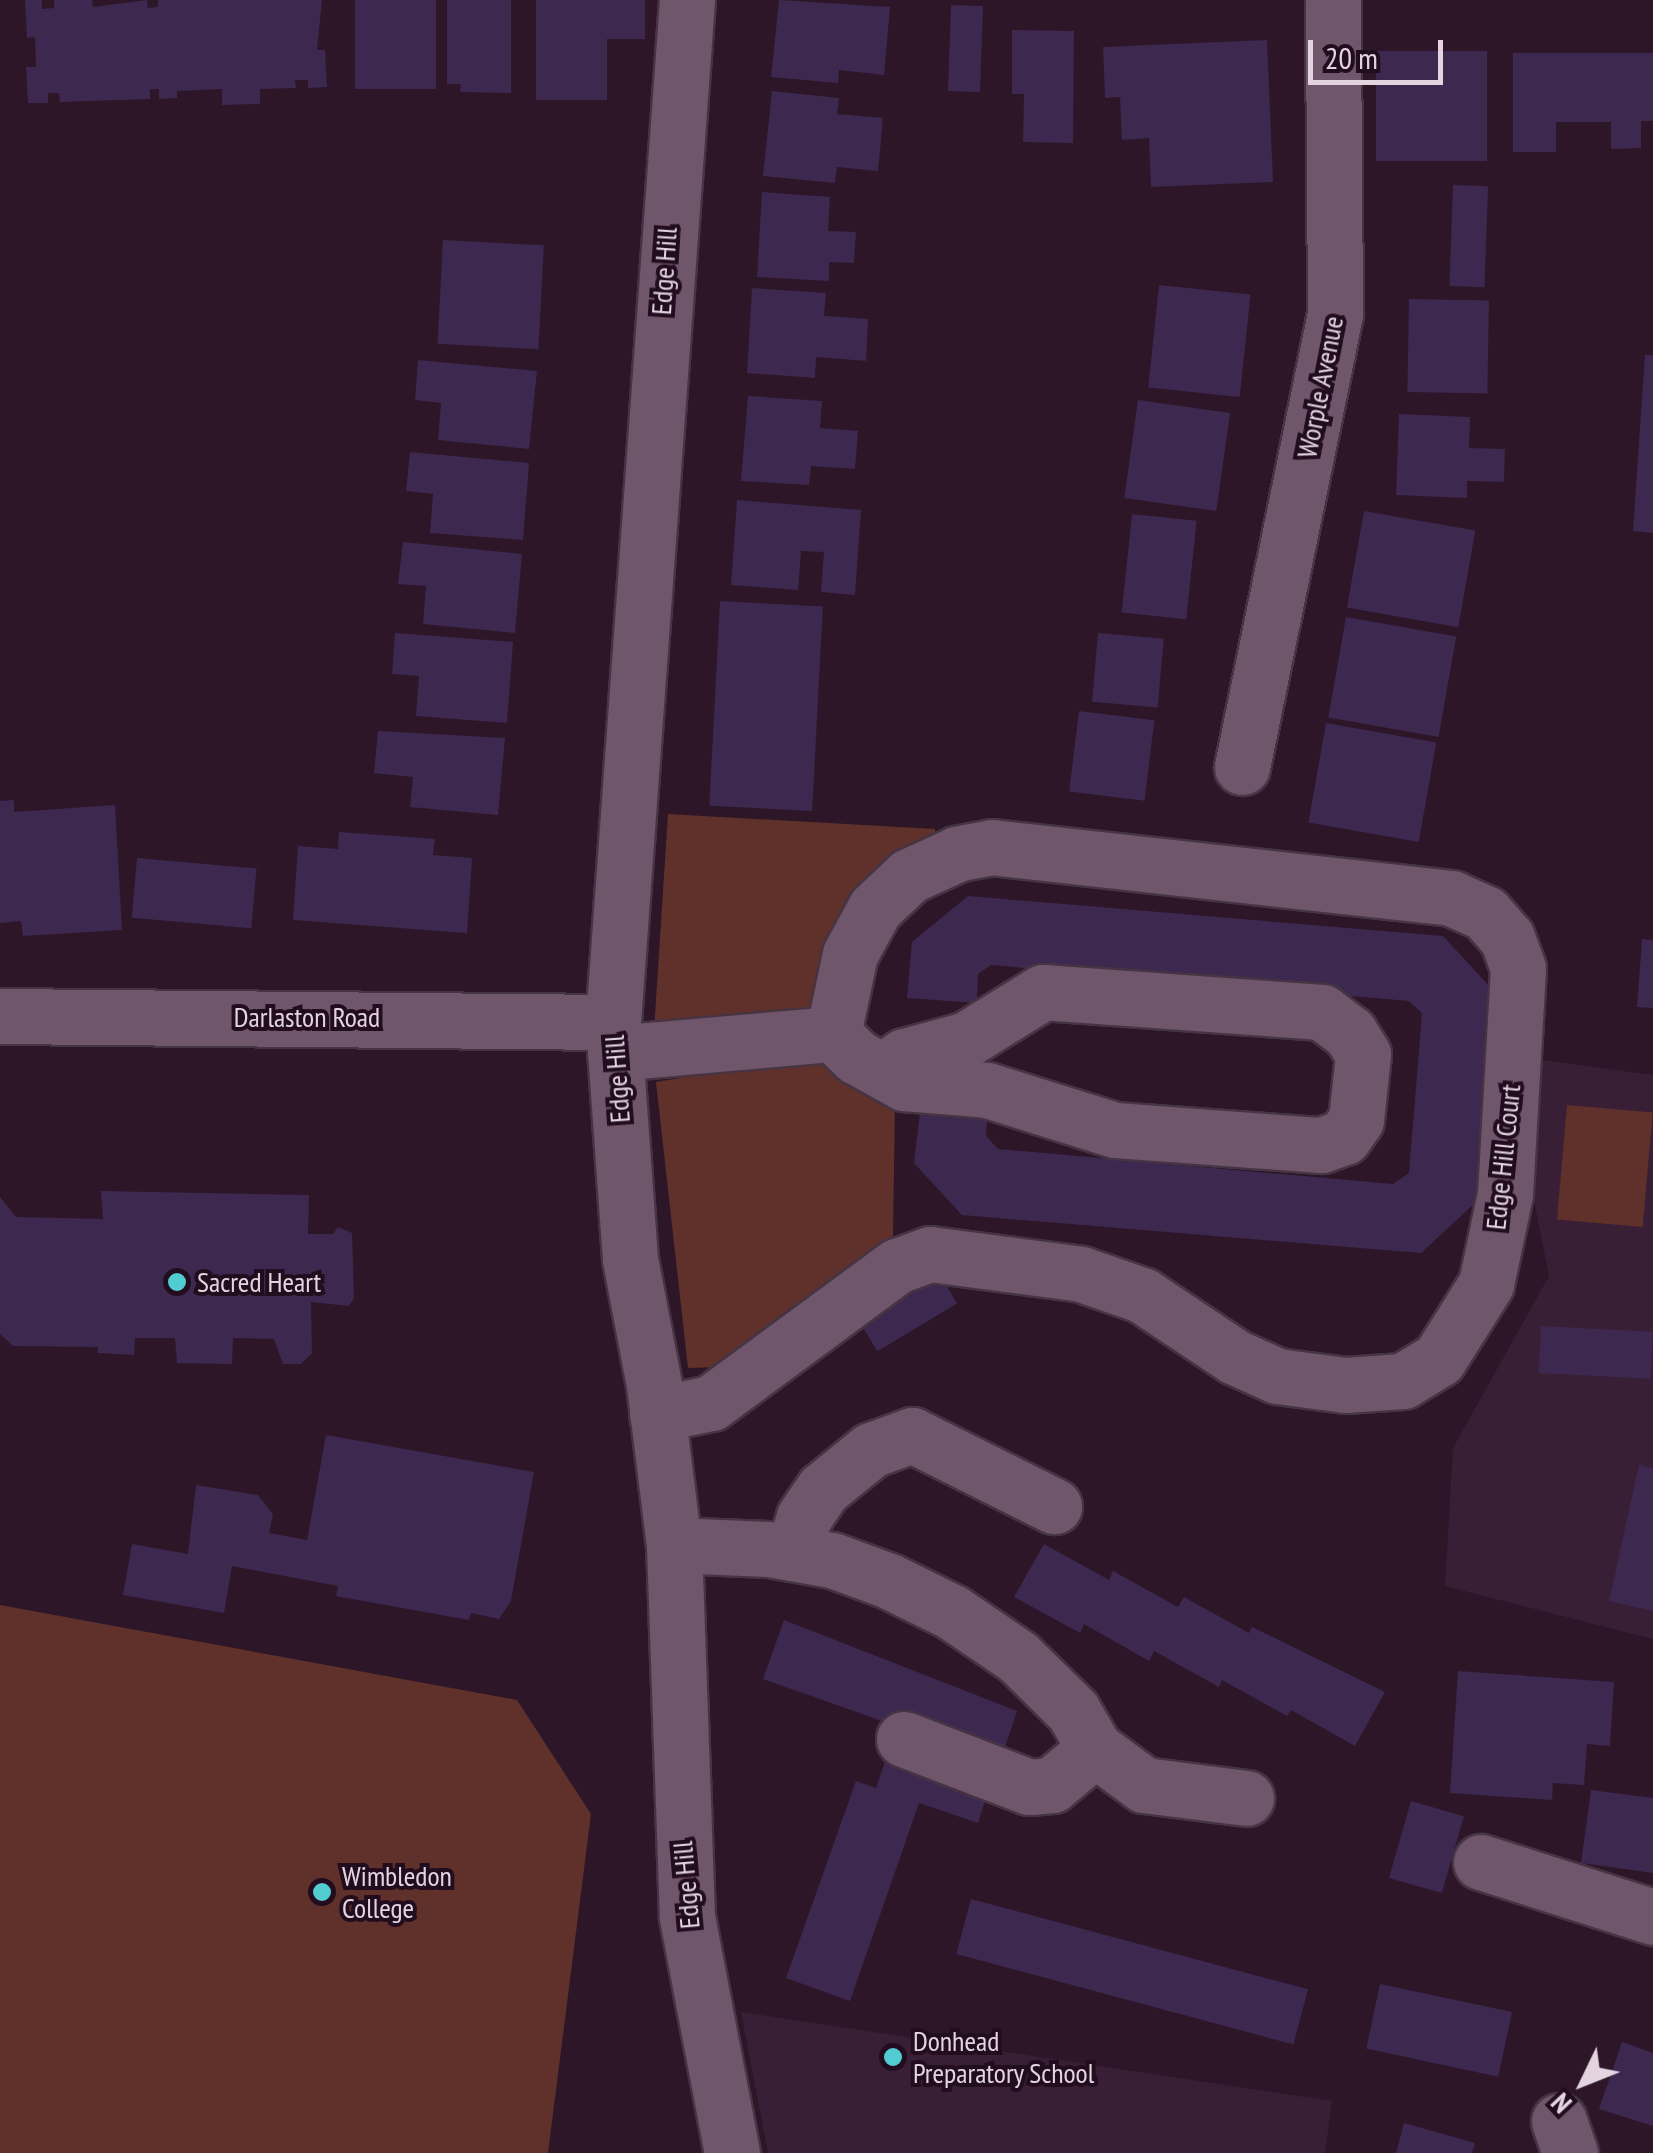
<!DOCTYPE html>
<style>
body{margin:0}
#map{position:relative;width:1653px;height:2153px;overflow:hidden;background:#2c1628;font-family:"PT Sans Narrow",sans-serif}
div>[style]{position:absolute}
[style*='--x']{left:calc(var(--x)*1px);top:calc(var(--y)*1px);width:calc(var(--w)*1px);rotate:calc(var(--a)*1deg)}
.built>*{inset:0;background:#391f35}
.green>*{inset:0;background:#60302a;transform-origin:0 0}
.building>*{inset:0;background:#3d2850;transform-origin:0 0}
.roads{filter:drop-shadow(2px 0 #463443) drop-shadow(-2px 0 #463443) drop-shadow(0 2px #463443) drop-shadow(0 -2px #463443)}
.minor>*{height:55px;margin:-27.5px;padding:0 27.5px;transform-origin:27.5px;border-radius:27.5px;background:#70566b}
.dots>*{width:28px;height:28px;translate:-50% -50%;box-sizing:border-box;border:5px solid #220d1f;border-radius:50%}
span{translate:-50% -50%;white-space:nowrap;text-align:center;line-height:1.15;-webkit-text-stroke:8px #220d1f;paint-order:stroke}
.street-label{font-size:28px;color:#e3d4e0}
.poi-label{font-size:28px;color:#e3d4e0}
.left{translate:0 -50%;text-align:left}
.north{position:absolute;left:1533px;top:2033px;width:100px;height:100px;-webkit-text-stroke:8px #220d1f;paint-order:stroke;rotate:227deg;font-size:28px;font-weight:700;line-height:40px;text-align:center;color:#e3d4e0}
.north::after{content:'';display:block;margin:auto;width:35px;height:45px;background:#e3d4e0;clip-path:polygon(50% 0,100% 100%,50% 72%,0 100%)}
.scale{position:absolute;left:1308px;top:40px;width:135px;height:45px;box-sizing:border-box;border:5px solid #e3d4e0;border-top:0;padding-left:12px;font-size:30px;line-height:35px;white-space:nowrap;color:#e3d4e0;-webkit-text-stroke:8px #220d1f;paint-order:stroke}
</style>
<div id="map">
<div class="built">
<i style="clip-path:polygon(1535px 1059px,1653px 1075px,1653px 1639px,1445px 1586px,1453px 1448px,1549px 1276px,1531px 1185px)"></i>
<i style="clip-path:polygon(741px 2012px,1332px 2101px,1325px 2153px,768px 2153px)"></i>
</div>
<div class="green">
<i style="clip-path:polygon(668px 814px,935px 829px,935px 839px,822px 1015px,654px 1030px)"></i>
<i style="clip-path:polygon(822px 1054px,895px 1098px,893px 1236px,722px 1367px,688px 1368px,656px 1082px)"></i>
<i style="left:1567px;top:1105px;width:86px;height:115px;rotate:5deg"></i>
<i style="clip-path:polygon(0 1605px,517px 1700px,591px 1814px,548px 2153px,0 2153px)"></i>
</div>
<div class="building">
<i style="clip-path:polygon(25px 0,42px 0,42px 9px,54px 8px,54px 0,92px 0,93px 7px,147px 0,148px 8px,158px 7px,158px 0,322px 0,317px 50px,325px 50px,327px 87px,308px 88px,308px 80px,295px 80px,296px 88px,260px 89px,260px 104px,222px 105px,222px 89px,177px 91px,177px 98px,159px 99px,159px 89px,150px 89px,150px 99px,60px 102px,59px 93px,48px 93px,48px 103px,28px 103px,26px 67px,36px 67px,35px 37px,27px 38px)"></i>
<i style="left:355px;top:0;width:81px;height:89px"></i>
<i style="clip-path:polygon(447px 0,511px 0,511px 93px,460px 92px,461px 84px,447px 84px)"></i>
<i style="clip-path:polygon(536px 0,645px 0,645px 39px,607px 39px,607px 100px,536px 100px)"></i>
<i style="clip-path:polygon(779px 0,890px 7px,884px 75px,839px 70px,838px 83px,771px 77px)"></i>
<i style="left:951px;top:5px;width:32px;height:86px;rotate:2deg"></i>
<i style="clip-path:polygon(1012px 30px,1074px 31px,1073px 143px,1023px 142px,1024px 94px,1012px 94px)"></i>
<i style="clip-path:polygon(1267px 40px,1273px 182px,1151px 187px,1149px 138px,1122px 140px,1120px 97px,1105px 98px,1103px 47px)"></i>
<i style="left:1376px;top:51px;width:111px;height:110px"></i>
<i style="clip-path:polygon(1513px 53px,1653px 53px,1653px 121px,1641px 121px,1641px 148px,1611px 149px,1611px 122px,1556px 122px,1556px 152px,1513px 152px)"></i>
<i style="clip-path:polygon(772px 91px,839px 98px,837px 114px,883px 118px,878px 171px,837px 167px,835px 183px,763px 176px)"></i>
<i style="left:1453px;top:185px;width:35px;height:101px;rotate:2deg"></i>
<i style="clip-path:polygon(762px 192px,830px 197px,828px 231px,856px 232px,854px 263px,829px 262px,829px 281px,757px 277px)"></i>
<i style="left:443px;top:240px;width:101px;height:104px;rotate:3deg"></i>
<i style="left:1159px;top:285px;width:92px;height:103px;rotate:6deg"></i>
<i style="clip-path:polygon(752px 288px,826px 293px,824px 316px,868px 319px,866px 361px,816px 357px,815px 378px,747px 373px)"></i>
<i style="left:1409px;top:299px;width:80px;height:93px;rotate:1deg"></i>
<i style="clip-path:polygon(1645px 355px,1653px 355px,1653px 533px,1633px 531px)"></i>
<i style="clip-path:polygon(418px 360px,537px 371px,529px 449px,438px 440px,441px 403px,415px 400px)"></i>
<i style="clip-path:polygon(748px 396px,822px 401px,820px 428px,858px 431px,855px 469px,811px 466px,809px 485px,741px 481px)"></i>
<i style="left:1138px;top:400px;width:93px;height:99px;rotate:8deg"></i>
<i style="clip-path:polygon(1399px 414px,1470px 417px,1469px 448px,1505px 449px,1504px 482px,1467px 481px,1467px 498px,1396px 495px)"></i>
<i style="clip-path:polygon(410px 452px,529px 463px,523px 540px,430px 533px,433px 494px,406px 491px)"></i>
<i style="clip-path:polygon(737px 500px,861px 510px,855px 595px,821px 592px,824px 552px,801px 551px,798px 590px,731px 585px)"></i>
<i style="left:1364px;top:511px;width:113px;height:98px;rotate:10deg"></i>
<i style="left:1132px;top:514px;width:65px;height:99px;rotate:6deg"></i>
<i style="clip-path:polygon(403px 542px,522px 554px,515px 633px,423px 624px,426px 586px,398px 584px)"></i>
<i style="left:720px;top:601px;width:103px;height:205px;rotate:3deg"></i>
<i style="left:1346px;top:617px;width:112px;height:102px;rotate:10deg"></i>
<i style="clip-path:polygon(395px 633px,513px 642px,507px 723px,416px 716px,419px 676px,392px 674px)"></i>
<i style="left:1098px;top:633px;width:66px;height:69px;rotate:5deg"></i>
<i style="left:1079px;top:711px;width:76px;height:81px;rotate:7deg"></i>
<i style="left:1326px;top:723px;width:112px;height:101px;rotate:10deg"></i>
<i style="clip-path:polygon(378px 731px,505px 738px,498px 815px,410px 807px,413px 777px,374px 773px)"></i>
<i style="clip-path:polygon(14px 800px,14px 812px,115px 805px,122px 930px,23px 936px,21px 921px,0 923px,0 801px)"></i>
<i style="clip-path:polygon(339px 832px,435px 839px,433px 855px,472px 858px,467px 933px,293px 920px,298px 846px,338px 849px)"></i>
<i style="left:137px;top:858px;width:120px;height:60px;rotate:5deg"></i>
<i style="clip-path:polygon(968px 896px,1443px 936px,1493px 990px,1475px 1203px,1421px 1253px,962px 1215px,914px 1163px,921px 1104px,988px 1108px,986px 1136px,998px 1149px,1393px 1184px,1409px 1173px,1422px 1013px,1409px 1001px,991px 965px,978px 974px,977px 1003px,907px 998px,912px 942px)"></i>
<i style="clip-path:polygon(1642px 939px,1653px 940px,1653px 1008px,1637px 1007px)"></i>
<i style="clip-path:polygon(101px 1191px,309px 1195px,308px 1234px,333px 1234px,338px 1227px,352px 1233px,354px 1298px,349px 1306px,311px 1302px,312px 1353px,301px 1364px,283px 1364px,274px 1339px,233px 1338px,232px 1364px,177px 1363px,175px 1338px,135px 1338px,134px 1355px,98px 1353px,98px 1347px,13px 1346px,0 1334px,0 1197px,16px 1217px,103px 1219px)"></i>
<i style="left:937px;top:1270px;width:39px;height:93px;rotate:59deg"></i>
<i style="left:1541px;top:1326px;width:112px;height:47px;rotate:3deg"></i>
<i style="clip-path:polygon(326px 1435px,534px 1472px,511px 1601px,499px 1619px,471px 1613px,469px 1620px,336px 1596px,338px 1586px,232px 1566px,224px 1613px,123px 1595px,132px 1544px,188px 1554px,196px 1485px,258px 1495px,273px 1514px,269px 1533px,307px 1540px)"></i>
<i style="clip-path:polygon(1639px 1465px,1653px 1468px,1653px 1611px,1609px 1601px)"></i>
<i style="clip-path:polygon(1044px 1544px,1109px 1580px,1113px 1571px,1178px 1607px,1184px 1597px,1249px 1633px,1252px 1627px,1385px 1692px,1355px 1746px,1291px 1710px,1287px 1716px,1222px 1680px,1219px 1687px,1154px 1651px,1149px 1661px,1084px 1624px,1080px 1633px,1014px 1597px)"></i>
<i style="clip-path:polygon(784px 1620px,1017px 1711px,1005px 1747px,904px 1712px,899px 1727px,763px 1679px)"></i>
<i style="clip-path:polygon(1458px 1671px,1614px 1682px,1610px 1746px,1587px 1744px,1584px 1785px,1553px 1783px,1552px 1800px,1450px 1793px)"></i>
<i style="clip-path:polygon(888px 1753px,989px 1789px,978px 1823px,919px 1803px,850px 2001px,786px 1978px,856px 1781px,876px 1788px)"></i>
<i style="clip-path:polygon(1591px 1790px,1653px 1798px,1653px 1873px,1581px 1863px)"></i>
<i style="left:1411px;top:1801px;width:55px;height:80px;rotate:16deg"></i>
<i style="left:971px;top:1899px;width:349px;height:57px;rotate:15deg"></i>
<i style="left:1380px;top:1984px;width:135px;height:66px;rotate:12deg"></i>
<i style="clip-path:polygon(1622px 2042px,1653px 2053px,1653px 2126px,1599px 2109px)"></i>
<i style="clip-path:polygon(1404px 2123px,1475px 2143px,1472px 2153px,1396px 2153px)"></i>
</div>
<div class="roads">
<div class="minor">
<i style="--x:687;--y:0;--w:1025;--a:94.14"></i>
<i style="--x:613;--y:1022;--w:238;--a:85.9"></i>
<i style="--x:630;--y:1259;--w:128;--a:79.2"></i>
<i style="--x:654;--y:1385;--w:161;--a:82.9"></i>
<i style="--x:674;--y:1545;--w:372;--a:88"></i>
<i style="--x:687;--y:1917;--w:240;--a:79.2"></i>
<i style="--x:1242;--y:767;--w:462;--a:-78.4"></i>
<i style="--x:1335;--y:314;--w:314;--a:-90.4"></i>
<i style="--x:0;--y:1016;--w:613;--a:0.56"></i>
<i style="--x:615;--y:1053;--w:219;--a:-5"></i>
<i style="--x:833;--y:1034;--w:33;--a:44"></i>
<i style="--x:857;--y:1057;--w:54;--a:29"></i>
<i style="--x:904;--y:1083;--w:83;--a:4.8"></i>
<i style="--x:987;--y:1090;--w:134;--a:17.4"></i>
<i style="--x:1115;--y:1130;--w:207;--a:4.2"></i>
<i style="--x:1321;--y:1145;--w:24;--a:-19"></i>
<i style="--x:1344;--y:1137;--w:21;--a:-55"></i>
<i style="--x:1356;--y:1120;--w:66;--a:-83.9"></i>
<i style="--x:1363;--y:1054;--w:25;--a:-122"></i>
<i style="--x:1350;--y:1033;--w:35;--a:-143"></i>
<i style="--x:1322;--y:1012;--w:280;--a:-175.9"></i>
<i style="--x:1043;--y:992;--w:89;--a:148.3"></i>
<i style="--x:967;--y:1039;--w:65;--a:164.9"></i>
<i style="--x:904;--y:1056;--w:24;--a:144"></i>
<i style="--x:657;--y:1414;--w:55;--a:-11.5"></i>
<i style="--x:711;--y:1403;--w:231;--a:-36.4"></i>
<i style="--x:897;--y:1266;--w:35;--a:-20"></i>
<i style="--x:930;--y:1254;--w:152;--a:7.5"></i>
<i style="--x:1081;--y:1274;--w:65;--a:19"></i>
<i style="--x:1142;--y:1295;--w:112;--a:33.7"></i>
<i style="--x:1235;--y:1357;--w:46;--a:24.3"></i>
<i style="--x:1277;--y:1376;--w:69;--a:7.5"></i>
<i style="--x:1345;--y:1385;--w:58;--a:-3.9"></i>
<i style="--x:1403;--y:1381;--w:42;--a:-31.4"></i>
<i style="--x:1439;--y:1359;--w:89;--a:-57.9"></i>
<i style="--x:1486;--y:1284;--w:92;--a:-78.1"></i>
<i style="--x:1505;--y:1194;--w:226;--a:-86.7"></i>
<i style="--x:1518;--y:968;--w:32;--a:-110"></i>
<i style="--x:1507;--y:938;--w:33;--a:-131"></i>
<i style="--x:1485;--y:913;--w:36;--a:-156"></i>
<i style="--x:1452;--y:898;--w:463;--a:-173.7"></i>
<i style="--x:992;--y:847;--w:36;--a:169"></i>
<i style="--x:957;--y:854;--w:53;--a:155.4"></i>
<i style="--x:909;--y:876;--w:47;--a:136.7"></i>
<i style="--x:875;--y:908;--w:52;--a:118.5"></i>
<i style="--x:850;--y:954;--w:82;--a:102"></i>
<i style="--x:674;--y:1545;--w:94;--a:2.4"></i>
<i style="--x:768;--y:1549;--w:65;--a:9.8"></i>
<i style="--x:832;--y:1560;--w:61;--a:20.2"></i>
<i style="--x:889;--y:1581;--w:70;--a:26.2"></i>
<i style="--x:952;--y:1612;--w:80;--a:34.3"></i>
<i style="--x:1018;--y:1657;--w:77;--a:44.5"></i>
<i style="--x:1073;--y:1711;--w:44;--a:59.9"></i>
<i style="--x:1095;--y:1749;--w:56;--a:140.1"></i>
<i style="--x:1052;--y:1785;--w:23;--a:175"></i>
<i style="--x:1029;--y:1787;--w:134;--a:-159"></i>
<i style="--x:793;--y:1553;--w:38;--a:-73"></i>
<i style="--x:804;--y:1517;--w:34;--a:-56"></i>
<i style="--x:823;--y:1489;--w:62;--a:-39.1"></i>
<i style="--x:871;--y:1450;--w:44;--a:-20.1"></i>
<i style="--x:912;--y:1435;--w:159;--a:26.6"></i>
<i style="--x:1095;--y:1749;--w:61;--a:36.3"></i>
<i style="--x:1144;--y:1785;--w:103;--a:7.3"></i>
<i style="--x:1481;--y:1862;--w:181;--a:17.7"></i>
<i style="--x:1559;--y:2121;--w:34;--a:71"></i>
</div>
</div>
<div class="dots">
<i style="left:177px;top:1282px;background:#51ccd1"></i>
<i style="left:322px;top:1892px;background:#51ccd1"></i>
<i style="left:893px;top:2057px;background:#51ccd1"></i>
</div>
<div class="street-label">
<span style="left:664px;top:271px;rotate:-86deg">Edge Hill</span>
<span style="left:1320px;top:387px;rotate:-79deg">Worple Avenue</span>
<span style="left:307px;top:1017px">Darlaston Road</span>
<span style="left:617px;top:1079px;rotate:-94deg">Edge Hill</span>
<span style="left:1503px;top:1157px;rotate:-84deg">Edge Hill Court</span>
<span style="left:686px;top:1885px;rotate:-95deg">Edge Hill</span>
</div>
<div class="poi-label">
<span class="left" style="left:197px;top:1282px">Sacred Heart</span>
<span class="left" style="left:342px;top:1892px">Wimbledon<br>College</span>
<span class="left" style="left:913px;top:2057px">Donhead<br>Preparatory School</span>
</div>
<div class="north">N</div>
<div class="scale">20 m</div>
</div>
